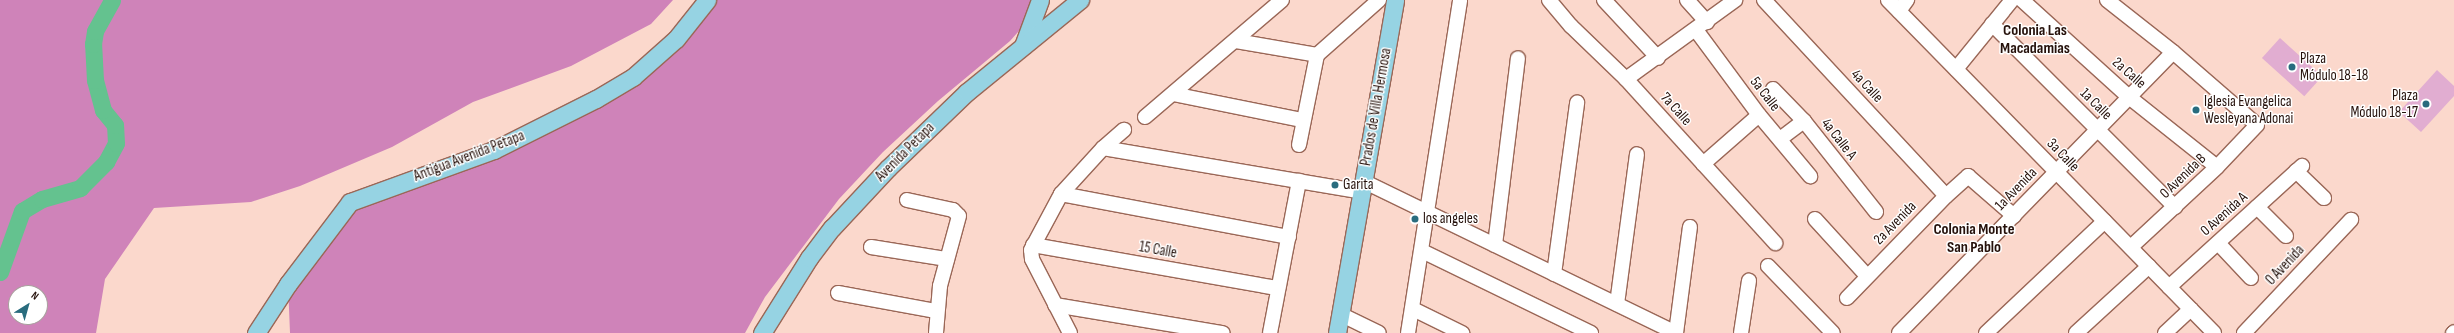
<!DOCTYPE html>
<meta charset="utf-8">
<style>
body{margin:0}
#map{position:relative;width:2454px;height:333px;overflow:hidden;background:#fbd8cc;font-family:"Sofia Sans Condensed",sans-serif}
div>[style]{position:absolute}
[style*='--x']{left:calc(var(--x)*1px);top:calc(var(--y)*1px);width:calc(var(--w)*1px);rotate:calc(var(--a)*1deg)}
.green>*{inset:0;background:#e1add1;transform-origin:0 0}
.forest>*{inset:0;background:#cf83b9}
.river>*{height:17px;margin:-8.5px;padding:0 8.5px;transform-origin:8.5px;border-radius:8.5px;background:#64c28f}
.roads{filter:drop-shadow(1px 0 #9a6757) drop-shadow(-1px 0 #9a6757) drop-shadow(0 1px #9a6757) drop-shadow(0 -1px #9a6757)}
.minor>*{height:14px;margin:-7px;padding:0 7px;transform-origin:7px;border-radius:7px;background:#fff}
.major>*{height:17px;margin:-8.5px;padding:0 8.5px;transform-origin:8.5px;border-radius:8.5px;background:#96d3e3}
.dots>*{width:11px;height:11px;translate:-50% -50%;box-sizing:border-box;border:2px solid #fff;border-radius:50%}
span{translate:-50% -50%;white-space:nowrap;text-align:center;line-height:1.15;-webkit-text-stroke:3px #fff;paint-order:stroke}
.poi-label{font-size:15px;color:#25110b}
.left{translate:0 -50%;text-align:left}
.right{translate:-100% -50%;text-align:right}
.street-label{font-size:15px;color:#25110b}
.neighbourhood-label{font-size:16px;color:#25110b;font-weight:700}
.north{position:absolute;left:8px;top:285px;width:40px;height:40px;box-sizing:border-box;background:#fff;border:1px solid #a8a09d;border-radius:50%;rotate:37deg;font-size:11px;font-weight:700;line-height:16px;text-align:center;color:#25110b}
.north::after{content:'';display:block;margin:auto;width:14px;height:18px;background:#296c7e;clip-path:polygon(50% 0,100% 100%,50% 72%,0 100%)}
</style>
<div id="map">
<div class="green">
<i style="left:2280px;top:38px;width:57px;height:27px;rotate:42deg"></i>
<i style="clip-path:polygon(2437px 70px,2454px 86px,2454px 96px,2421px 132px,2399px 112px)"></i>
</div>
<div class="forest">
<i style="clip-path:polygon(evenodd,0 0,673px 0,651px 24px,571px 66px,473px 102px,392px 147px,300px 186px,251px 202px,154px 208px,105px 279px,96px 333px,0 333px,0 0,16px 293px,40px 293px,40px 317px,16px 317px,16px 293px)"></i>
<i style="clip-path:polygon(707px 0,1031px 0,1033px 7px,1026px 23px,1010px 41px,938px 101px,883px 152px,839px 199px,765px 297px,745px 333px,290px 333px,288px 284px,359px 199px,596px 99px)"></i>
</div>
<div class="river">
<i style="--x:0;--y:272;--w:65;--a:-70.2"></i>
<i style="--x:22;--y:211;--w:23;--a:-31"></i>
<i style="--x:42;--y:199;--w:40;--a:-16"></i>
<i style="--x:80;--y:188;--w:37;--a:-45"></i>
<i style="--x:106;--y:162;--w:21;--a:-62"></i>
<i style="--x:116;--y:143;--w:18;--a:-93"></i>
<i style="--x:115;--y:125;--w:19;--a:-129"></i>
<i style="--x:103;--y:110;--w:31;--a:-105"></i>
<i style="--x:95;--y:80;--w:36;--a:-93"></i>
<i style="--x:93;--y:44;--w:13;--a:-81"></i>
<i style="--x:95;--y:31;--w:35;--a:-61"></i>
</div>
<div class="roads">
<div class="minor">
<i style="--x:1549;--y:0;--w:34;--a:50"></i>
<i style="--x:1571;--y:26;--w:76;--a:43.9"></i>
<i style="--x:1626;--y:79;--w:222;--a:47.7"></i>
<i style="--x:1604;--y:0;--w:79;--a:47"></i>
<i style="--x:1687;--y:0;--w:30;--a:48"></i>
<i style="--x:1764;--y:0;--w:267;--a:47.1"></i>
<i style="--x:1888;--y:0;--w:466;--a:45.6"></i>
<i style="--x:2022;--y:0;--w:144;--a:42.2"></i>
<i style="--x:2129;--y:97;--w:112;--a:38.5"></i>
<i style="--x:2107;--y:0;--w:84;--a:38.2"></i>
<i style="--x:2173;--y:52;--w:111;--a:41"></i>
<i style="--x:2257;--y:125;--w:58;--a:133.6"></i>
<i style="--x:2217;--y:167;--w:117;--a:137.1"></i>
<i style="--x:1899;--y:11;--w:14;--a:-54"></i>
<i style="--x:1992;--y:24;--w:259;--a:45"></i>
<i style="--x:1696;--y:30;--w:106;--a:53.5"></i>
<i style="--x:1759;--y:115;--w:80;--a:50.1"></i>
<i style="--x:1236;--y:41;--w:82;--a:9.8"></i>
<i style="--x:1956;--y:69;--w:89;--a:-50.9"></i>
<i style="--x:1626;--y:79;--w:135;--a:-35.9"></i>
<i style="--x:1773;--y:89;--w:45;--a:45.9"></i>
<i style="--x:1804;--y:121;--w:116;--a:51.6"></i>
<i style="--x:1173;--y:94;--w:132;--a:11.4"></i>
<i style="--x:1145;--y:117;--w:180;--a:-40.5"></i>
<i style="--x:1780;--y:139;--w:30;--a:-37"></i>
<i style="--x:1299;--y:145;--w:92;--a:-78.7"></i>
<i style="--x:1317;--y:55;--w:83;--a:-41.6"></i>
<i style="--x:1103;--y:148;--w:263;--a:9.6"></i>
<i style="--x:1703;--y:164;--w:74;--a:-41.2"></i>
<i style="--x:2296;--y:171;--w:39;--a:44"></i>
<i style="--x:1363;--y:181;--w:348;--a:25.9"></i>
<i style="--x:1061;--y:194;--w:232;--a:10.7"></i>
<i style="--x:907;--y:200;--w:47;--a:12.3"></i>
<i style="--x:953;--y:210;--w:8;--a:45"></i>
<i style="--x:959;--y:216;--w:73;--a:105.2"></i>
<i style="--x:940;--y:286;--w:47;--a:94.9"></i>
<i style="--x:2257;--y:207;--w:41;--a:45"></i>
<i style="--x:1815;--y:219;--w:77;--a:47.6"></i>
<i style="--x:2218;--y:243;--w:48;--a:46.7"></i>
<i style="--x:1033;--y:245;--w:249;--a:10"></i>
<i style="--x:1495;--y:245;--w:188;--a:-83"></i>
<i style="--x:871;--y:247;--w:77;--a:9"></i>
<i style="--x:1422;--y:251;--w:188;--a:25.9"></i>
<i style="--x:1768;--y:266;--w:93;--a:45.9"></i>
<i style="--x:1554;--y:274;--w:173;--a:-82.3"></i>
<i style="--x:2169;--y:287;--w:180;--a:-42.3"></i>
<i style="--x:838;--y:293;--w:100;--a:10.4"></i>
<i style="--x:1847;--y:298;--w:142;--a:-45.9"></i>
<i style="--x:1946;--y:196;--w:30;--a:-42"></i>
<i style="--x:1968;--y:176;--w:61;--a:41"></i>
<i style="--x:1617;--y:304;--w:151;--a:-82.4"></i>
<i style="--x:1055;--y:305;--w:170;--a:9.5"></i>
<i style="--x:1413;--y:309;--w:55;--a:26.1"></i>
<i style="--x:1340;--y:314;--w:43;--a:26"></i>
<i style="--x:1070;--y:333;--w:83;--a:-117.2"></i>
<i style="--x:1032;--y:259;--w:9;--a:-96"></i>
<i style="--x:1031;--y:250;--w:64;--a:-61.8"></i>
<i style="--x:1061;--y:194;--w:62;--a:-47.6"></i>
<i style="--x:1103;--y:148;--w:28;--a:-41"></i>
<i style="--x:1270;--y:333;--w:155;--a:-79.2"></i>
<i style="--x:1408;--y:333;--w:337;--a:-81.1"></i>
<i style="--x:1676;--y:333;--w:107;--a:-82.5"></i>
<i style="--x:1741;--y:333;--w:53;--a:-81.3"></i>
<i style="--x:1899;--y:333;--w:392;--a:-45.7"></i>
<i style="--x:1986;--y:333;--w:163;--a:-43.3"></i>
<i style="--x:2076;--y:333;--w:99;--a:-42.5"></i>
<i style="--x:2165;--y:333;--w:35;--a:-43"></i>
<i style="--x:2244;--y:333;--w:156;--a:-46.6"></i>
<i style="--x:2453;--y:333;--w:1;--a:-45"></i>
</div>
<div class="major">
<i style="--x:1023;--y:46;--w:49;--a:-69.7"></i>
<i style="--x:256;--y:333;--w:59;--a:-56.9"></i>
<i style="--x:288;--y:284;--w:103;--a:-52.9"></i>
<i style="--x:350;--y:202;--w:153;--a:-19.9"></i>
<i style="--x:494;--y:150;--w:114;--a:-26.6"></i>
<i style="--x:596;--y:99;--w:43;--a:-30.7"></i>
<i style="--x:633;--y:77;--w:57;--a:-41.5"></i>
<i style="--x:676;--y:39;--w:50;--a:-51.5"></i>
<i style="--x:762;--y:333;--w:89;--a:-57.9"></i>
<i style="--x:809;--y:258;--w:38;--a:-53"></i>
<i style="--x:832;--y:228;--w:82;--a:-47"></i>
<i style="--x:888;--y:168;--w:110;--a:-43.9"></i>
<i style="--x:967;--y:92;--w:146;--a:-39.2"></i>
<i style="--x:1337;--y:333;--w:338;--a:-80.1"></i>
</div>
</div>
<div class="dots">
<i style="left:2292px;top:67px;background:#296c7e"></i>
<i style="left:2426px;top:104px;background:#296c7e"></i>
<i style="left:2196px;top:110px;background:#296c7e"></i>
<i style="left:1335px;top:185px;background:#296c7e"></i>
<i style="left:1415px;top:219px;background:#296c7e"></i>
</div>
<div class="poi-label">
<span class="left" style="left:2300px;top:67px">Plaza<br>Módulo 18-18</span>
<span class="right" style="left:2418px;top:104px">Plaza<br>Módulo 18-17</span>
<span class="left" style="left:2204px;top:110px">Iglesia Evangelica<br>Wesleyana Adonai</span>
<span class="left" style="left:1343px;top:185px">Garita</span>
<span class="left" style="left:1423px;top:219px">los angeles</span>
</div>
<div class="street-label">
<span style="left:2129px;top:73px;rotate:41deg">2a Calle</span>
<span style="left:1867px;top:86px;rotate:47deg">4a Calle</span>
<span style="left:1765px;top:94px;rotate:52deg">5a Calle</span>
<span style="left:2096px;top:104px;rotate:45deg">1a Calle</span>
<span style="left:1376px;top:107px;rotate:-80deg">Prados de Villa Hermosa</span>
<span style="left:1676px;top:109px;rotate:48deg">7a Calle</span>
<span style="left:1839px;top:139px;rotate:52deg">4a Calle A</span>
<span style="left:905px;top:152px;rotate:-45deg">Avenida Petapa</span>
<span style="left:2063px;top:155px;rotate:46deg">3a Calle</span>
<span style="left:469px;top:156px;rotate:-21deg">Antigua Avenida Petapa</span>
<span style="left:2183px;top:176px;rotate:-44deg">0 Avenida B</span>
<span style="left:2016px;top:189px;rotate:-46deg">1a Avenida</span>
<span style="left:2224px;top:214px;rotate:-42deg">0 Avenida A</span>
<span style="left:1895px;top:223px;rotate:-46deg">2a Avenida</span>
<span style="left:1158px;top:250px;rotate:10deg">15 Calle</span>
<span style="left:2285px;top:265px;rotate:-47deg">0 Avenida</span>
</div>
<div class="neighbourhood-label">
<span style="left:2035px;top:40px">Colonia Las<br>Macadamias</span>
<span style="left:1974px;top:239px">Colonia Monte<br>San Pablo</span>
</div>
<div class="north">N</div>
</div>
